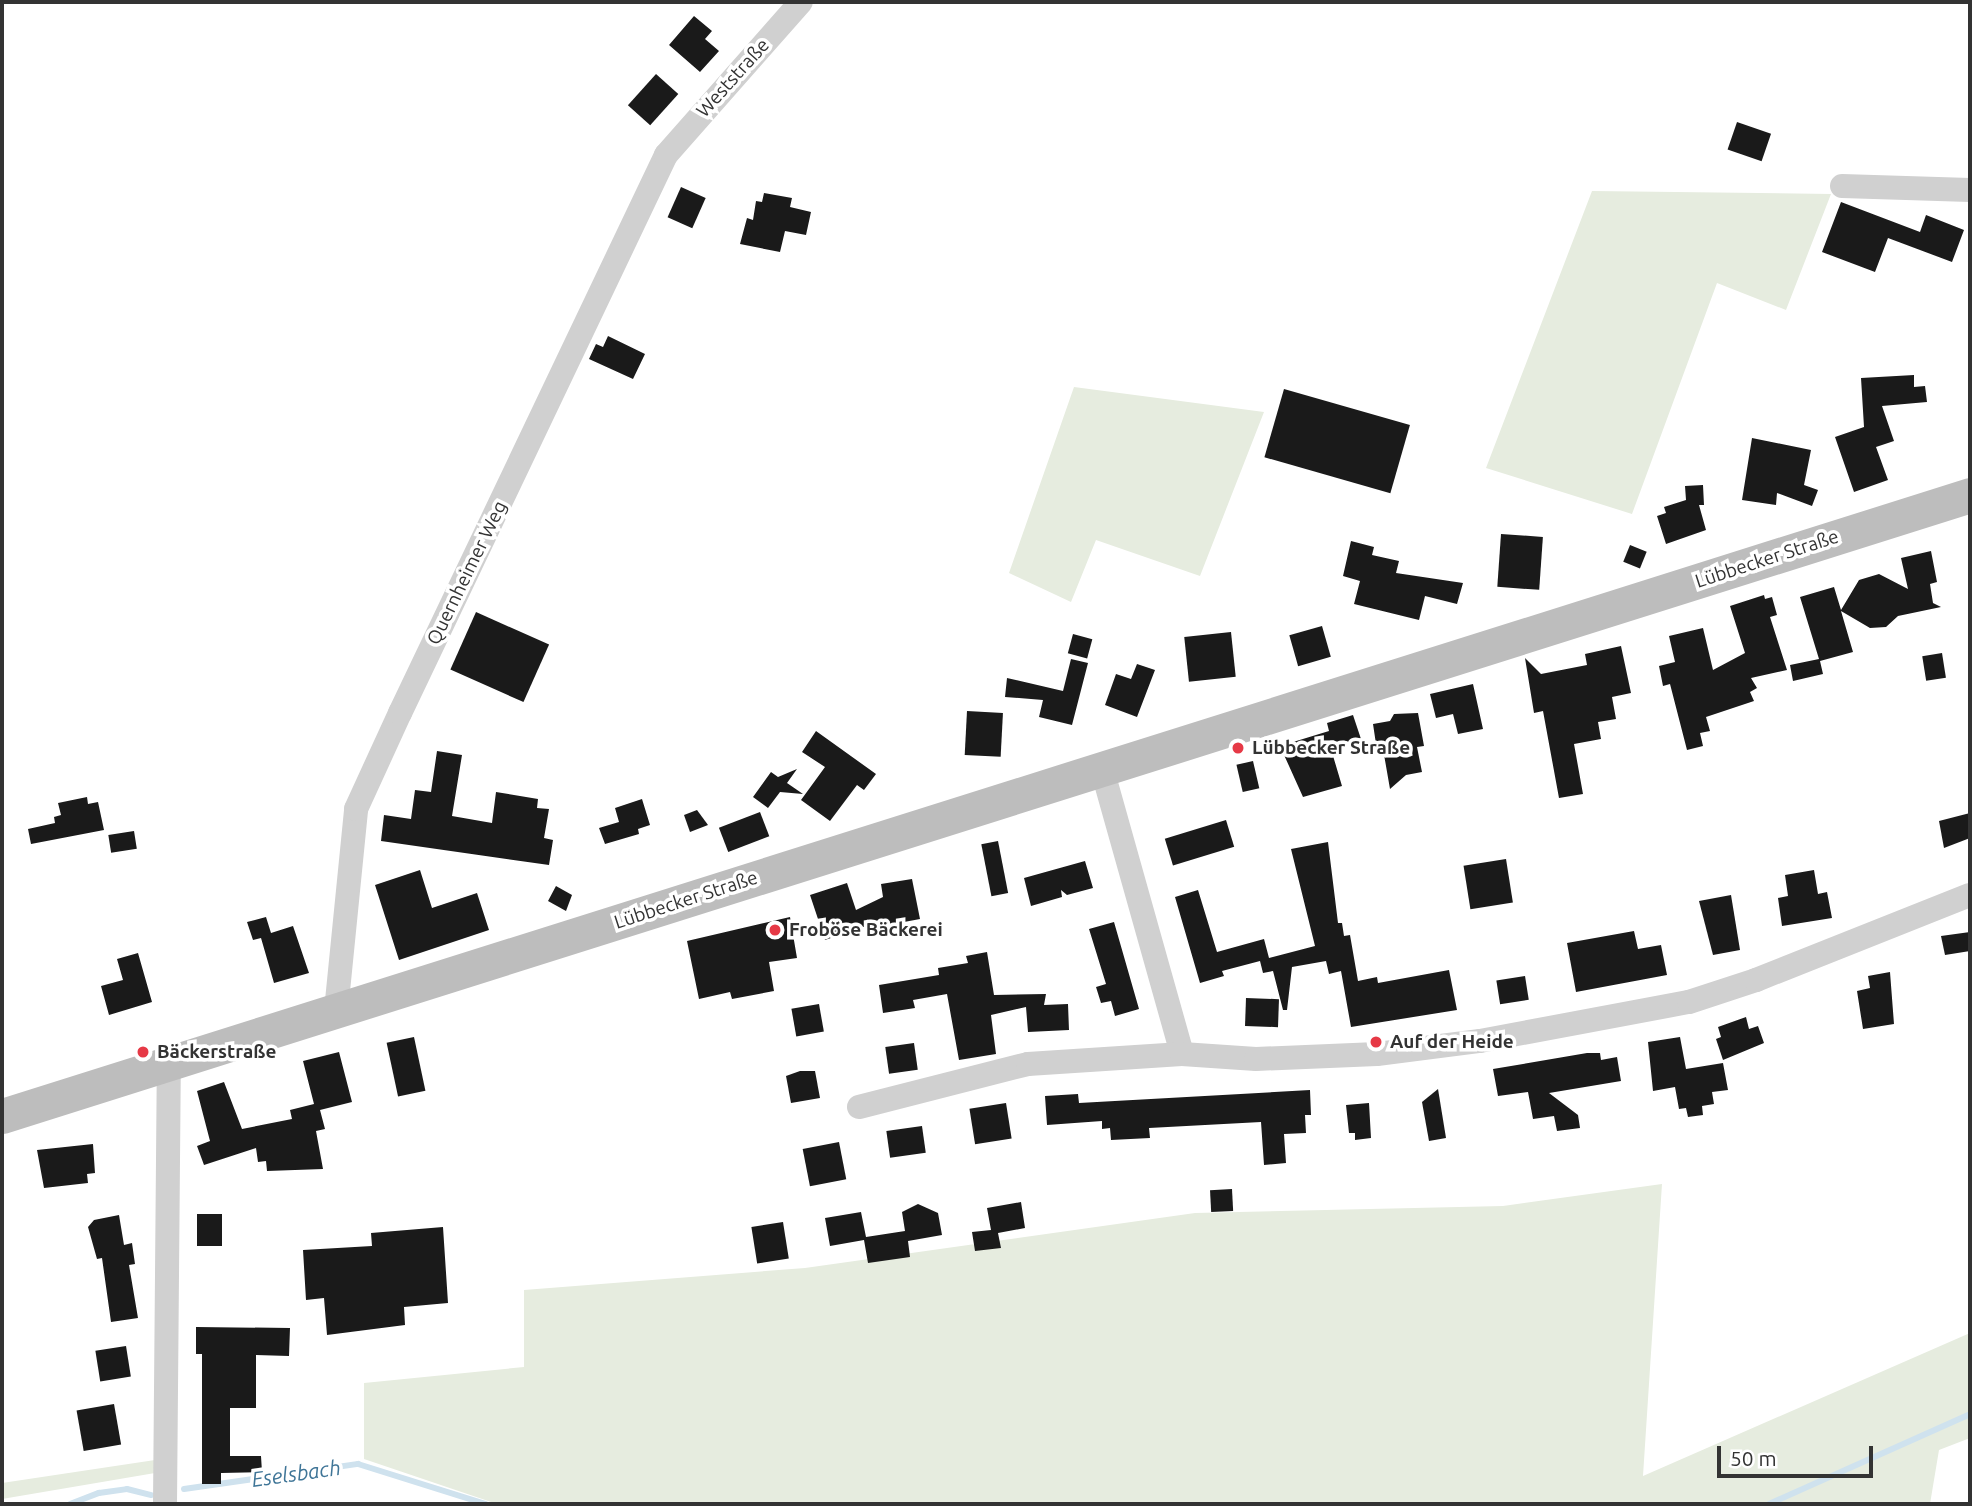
<!DOCTYPE html>
<meta charset="utf-8">
<style>
body{margin:0}
#map{position:relative;width:1972px;height:1506px;overflow:hidden;background:#fff;font-family:Ubuntu,sans-serif}
div>[style]{position:absolute}
[style*='--x']{left:calc(var(--x)*1px);top:calc(var(--y)*1px);width:calc(var(--w)*1px);rotate:calc(var(--a)*1deg)}
.green>*{inset:0;background:#e6ecdf}
.stream>*{height:6px;margin:-3px;padding:0 3px;transform-origin:3px;border-radius:3px;background:#cfe2ee}
.building>*{inset:0;background:#1a1a1a;transform-origin:0 0}
.street>*{height:24px;margin:-12px;padding:0 12px;transform-origin:12px;border-radius:12px;background:#d0d0d0}
.secondary>*{height:35px;margin:-17.5px;padding:0 17.5px;transform-origin:17.5px;border-radius:17.5px;background:#bdbdbd}
.dots>*{width:19px;height:19px;translate:-50% -50%;box-sizing:border-box;border:4px solid #fff;border-radius:50%}
span{translate:-50% -50%;white-space:nowrap;text-align:center;line-height:1.15;-webkit-text-stroke:7px #fff;paint-order:stroke}
.street-label{font-size:19px;color:#333}
.poi-label{font-size:19px;color:#333;font-weight:700}
.left{translate:0 -50%;text-align:left}
.water-label{font-size:21px;color:#3f7597;font-style:italic}
.frame{position:absolute;inset:0;border:4px solid #333;pointer-events:none}
.scale{position:absolute;left:1717px;top:1446px;width:156px;height:32px;box-sizing:border-box;border:4px solid #333;border-top:0;padding-left:9px;font-size:21px;line-height:24px;white-space:nowrap;color:#333;-webkit-text-stroke:5px #fff;paint-order:stroke}
</style>
<div id="map">
<div class="green">
<i style="clip-path:polygon(1592px 191px,1831px 194px,1786px 310px,1717px 283px,1632px 514px,1486px 468px)"></i>
<i style="clip-path:polygon(1074px 387px,1264px 412px,1200px 576px,1096px 540px,1071px 602px,1009px 573px)"></i>
<i style="clip-path:polygon(1662px 1184px,1643px 1476px,1970px 1333px,1970px 1438px,1939px 1450px,1930px 1504px,497px 1504px,364px 1459px,364px 1383px,524px 1367px,524px 1290px,805px 1268px,1195px 1213px,1503px 1206px)"></i>
<i style="clip-path:polygon(155px 1460px,155px 1473px,2px 1499px,2px 1483px)"></i>
</div>
<div class="stream">
<i style="--x:184;--y:1489;--w:176;--a:-8.2"></i>
<i style="--x:358;--y:1464;--w:134;--a:17.4"></i>
<i style="--x:70;--y:1504;--w:31;--a:-21"></i>
<i style="--x:99;--y:1493;--w:28;--a:-8"></i>
<i style="--x:127;--y:1489;--w:25;--a:14"></i>
<i style="--x:1769;--y:1504;--w:220;--a:-24.1"></i>
</div>
<div class="building">
<i style="clip-path:polygon(694px 16px,712px 31px,705px 39px,719px 51px,700px 72px,669px 45px)"></i>
<i style="left:656px;top:74px;width:30px;height:42px;rotate:42deg"></i>
<i style="left:1737px;top:122px;width:36px;height:29px;rotate:19deg"></i>
<i style="left:681px;top:187px;width:27px;height:33px;rotate:24deg"></i>
<i style="clip-path:polygon(764px 193px,792px 198px,790px 207px,811px 212px,806px 235px,785px 231px,780px 252px,740px 244px,747px 218px,753px 220px,756px 201px,762px 202px)"></i>
<i style="clip-path:polygon(1841px 202px,1920px 232px,1926px 215px,1964px 230px,1952px 262px,1888px 238px,1875px 272px,1822px 252px)"></i>
<i style="clip-path:polygon(608px 336px,645px 354px,633px 379px,589px 359px,596px 344px,603px 347px)"></i>
<i style="clip-path:polygon(1914px 375px,1914px 387px,1925px 386px,1927px 402px,1882px 406px,1894px 441px,1876px 447px,1888px 480px,1854px 492px,1835px 437px,1864px 427px,1861px 378px)"></i>
<i style="left:1284px;top:389px;width:131px;height:71px;rotate:16deg"></i>
<i style="clip-path:polygon(1752px 438px,1811px 450px,1804px 485px,1818px 490px,1812px 506px,1777px 493px,1776px 505px,1742px 500px)"></i>
<i style="clip-path:polygon(1703px 485px,1704px 505px,1699px 505px,1706px 530px,1666px 544px,1657px 516px,1666px 513px,1664px 507px,1686px 500px,1685px 486px)"></i>
<i style="left:1501px;top:534px;width:42px;height:53px;rotate:4deg"></i>
<i style="clip-path:polygon(1351px 541px,1374px 547px,1372px 555px,1399px 561px,1396px 573px,1463px 583px,1457px 604px,1425px 596px,1419px 620px,1354px 604px,1360px 581px,1343px 576px)"></i>
<i style="left:1630px;top:545px;width:18px;height:18px;rotate:22deg"></i>
<i style="clip-path:polygon(1931px 551px,1937px 582px,1930px 584px,1933px 603px,1941px 607px,1898px 616px,1886px 627px,1870px 628px,1841px 611px,1853px 652px,1820px 661px,1823px 674px,1793px 681px,1790px 665px,1819px 659px,1800px 597px,1834px 587px,1841px 610px,1859px 580px,1879px 574px,1908px 589px,1901px 558px)"></i>
<i style="clip-path:polygon(1764px 595px,1765px 599px,1772px 597px,1777px 615px,1770px 617px,1787px 670px,1751px 678px,1757px 688px,1750px 692px,1754px 701px,1706px 717px,1710px 731px,1700px 733px,1703px 746px,1687px 750px,1670px 684px,1663px 686px,1659px 666px,1675px 662px,1669px 636px,1703px 628px,1713px 670px,1745px 653px,1730px 606px)"></i>
<i style="left:476px;top:612px;width:80px;height:63px;rotate:24deg"></i>
<i style="left:1322px;top:626px;width:32px;height:34px;rotate:74deg"></i>
<i style="left:1231px;top:632px;width:45px;height:47px;rotate:84deg"></i>
<i style="left:1073px;top:634px;width:20px;height:20px;rotate:15deg"></i>
<i style="clip-path:polygon(1621px 646px,1631px 693px,1612px 697px,1616px 719px,1598px 722px,1601px 739px,1574px 744px,1583px 794px,1559px 798px,1543px 711px,1534px 713px,1525px 658px,1541px 674px,1587px 665px,1585px 654px)"></i>
<i style="left:1942px;top:653px;width:25px;height:20px;rotate:81deg"></i>
<i style="clip-path:polygon(1071px 659px,1088px 663px,1072px 725px,1039px 717px,1043px 700px,1005px 697px,1007px 678px,1063px 691px)"></i>
<i style="clip-path:polygon(1137px 664px,1155px 670px,1137px 717px,1105px 705px,1116px 674px,1131px 679px)"></i>
<i style="clip-path:polygon(1473px 684px,1483px 729px,1458px 734px,1453px 714px,1436px 718px,1430px 694px)"></i>
<i style="left:967px;top:711px;width:36px;height:44px;rotate:3deg"></i>
<i style="clip-path:polygon(1418px 713px,1424px 746px,1417px 747px,1422px 772px,1406px 775px,1390px 789px,1382px 743px,1376px 744px,1373px 724px,1390px 721px,1394px 714px)"></i>
<i style="clip-path:polygon(1353px 715px,1361px 739px,1331px 749px,1342px 786px,1303px 797px,1280px 746px,1329px 731px,1327px 723px)"></i>
<i style="clip-path:polygon(816px 731px,876px 774px,864px 790px,857px 785px,830px 821px,801px 800px,825px 767px,802px 752px)"></i>
<i style="clip-path:polygon(437px 751px,462px 755px,452px 816px,492px 823px,496px 792px,538px 799px,537px 808px,549px 809px,544px 838px,553px 840px,549px 865px,381px 841px,384px 815px,411px 819px,415px 790px,431px 792px)"></i>
<i style="left:1253px;top:761px;width:28px;height:17px;rotate:77deg"></i>
<i style="clip-path:polygon(797px 769px,787px 783px,803px 794px,780px 792px,768px 808px,753px 797px,771px 772px,778px 777px)"></i>
<i style="clip-path:polygon(87px 797px,88px 804px,98px 802px,104px 830px,31px 844px,28px 829px,55px 823px,54px 817px,61px 815px,58px 803px)"></i>
<i style="clip-path:polygon(642px 799px,650px 825px,638px 829px,639px 834px,605px 844px,599px 828px,619px 822px,615px 808px)"></i>
<i style="clip-path:polygon(697px 810px,708px 825px,690px 832px,684px 815px)"></i>
<i style="left:760px;top:812px;width:26px;height:44px;rotate:69deg"></i>
<i style="clip-path:polygon(1970px 813px,1970px 838px,1944px 848px,1939px 821px)"></i>
<i style="left:1226px;top:820px;width:28px;height:64px;rotate:73deg"></i>
<i style="left:134px;top:831px;width:18px;height:26px;rotate:81deg"></i>
<i style="left:998px;top:841px;width:53px;height:17px;rotate:79deg"></i>
<i style="clip-path:polygon(1328px 842px,1338px 923px,1342px 923px,1344px 936px,1350px 935px,1358px 981px,1377px 977px,1378px 983px,1449px 970px,1457px 1010px,1351px 1027px,1341px 971px,1329px 974px,1326px 961px,1292px 967px,1287px 1010px,1283px 1010px,1273px 971px,1263px 973px,1260px 961px,1222px 971px,1224px 976px,1200px 983px,1175px 897px,1198px 890px,1217px 952px,1264px 939px,1269px 958px,1315px 946px,1291px 849px)"></i>
<i style="left:1506px;top:859px;width:44px;height:43px;rotate:81deg"></i>
<i style="clip-path:polygon(1085px 861px,1093px 888px,1067px 895px,1061px 890px,1062px 897px,1031px 906px,1024px 878px)"></i>
<i style="clip-path:polygon(420px 870px,432px 908px,477px 893px,489px 930px,399px 960px,375px 885px)"></i>
<i style="clip-path:polygon(1814px 870px,1818px 894px,1827px 892px,1832px 918px,1782px 926px,1778px 898px,1788px 896px,1785px 875px)"></i>
<i style="clip-path:polygon(912px 879px,920px 919px,888px 925px,887px 919px,825px 940px,810px 895px,847px 883px,856px 910px,883px 897px,881px 884px)"></i>
<i style="clip-path:polygon(556px 886px,572px 895px,566px 911px,548px 901px)"></i>
<i style="clip-path:polygon(1731px 895px,1740px 950px,1713px 955px,1699px 901px)"></i>
<i style="clip-path:polygon(266px 917px,271px 933px,293px 926px,309px 973px,274px 983px,261px 938px,253px 940px,247px 922px)"></i>
<i style="clip-path:polygon(790px 917px,797px 958px,769px 962px,774px 991px,732px 999px,730px 992px,699px 999px,687px 941px)"></i>
<i style="clip-path:polygon(1114px 922px,1139px 1009px,1115px 1016px,1111px 1001px,1101px 1003px,1096px 987px,1106px 984px,1089px 929px)"></i>
<i style="clip-path:polygon(1634px 931px,1638px 949px,1661px 945px,1667px 975px,1576px 992px,1567px 943px)"></i>
<i style="clip-path:polygon(1970px 932px,1970px 951px,1945px 955px,1941px 936px)"></i>
<i style="clip-path:polygon(987px 952px,994px 995px,1046px 994px,1044px 1005px,1068px 1004px,1069px 1030px,1028px 1032px,1026px 1007px,991px 1015px,996px 1054px,959px 1060px,947px 994px,913px 1000px,915px 1008px,883px 1013px,879px 985px,939px 975px,938px 968px,968px 963px,966px 956px)"></i>
<i style="clip-path:polygon(138px 953px,152px 1002px,109px 1015px,101px 986px,123px 980px,117px 959px)"></i>
<i style="clip-path:polygon(1890px 972px,1894px 1024px,1863px 1029px,1857px 991px,1870px 988px,1868px 976px)"></i>
<i style="left:1525px;top:976px;width:24px;height:29px;rotate:81deg"></i>
<i style="left:1246px;top:998px;width:33px;height:28px;rotate:2deg"></i>
<i style="left:819px;top:1004px;width:28px;height:28px;rotate:80deg"></i>
<i style="clip-path:polygon(1746px 1017px,1749px 1029px,1758px 1026px,1764px 1043px,1723px 1060px,1716px 1039px,1721px 1037px,1718px 1027px)"></i>
<i style="left:414px;top:1037px;width:55px;height:28px;rotate:78deg"></i>
<i style="clip-path:polygon(1680px 1037px,1686px 1069px,1723px 1063px,1728px 1090px,1712px 1092px,1714px 1104px,1702px 1106px,1703px 1115px,1688px 1117px,1686px 1108px,1679px 1109px,1675px 1087px,1653px 1091px,1648px 1042px)"></i>
<i style="left:914px;top:1043px;width:27px;height:29px;rotate:82deg"></i>
<i style="clip-path:polygon(339px 1052px,352px 1102px,320px 1110px,325px 1129px,316px 1131px,323px 1169px,267px 1171px,266px 1161px,258px 1162px,256px 1148px,204px 1165px,197px 1146px,210px 1141px,197px 1091px,224px 1082px,242px 1129px,292px 1119px,290px 1110px,314px 1104px,303px 1061px)"></i>
<i style="clip-path:polygon(1587px 1053px,1600px 1053px,1601px 1060px,1617px 1057px,1621px 1081px,1549px 1093px,1578px 1115px,1580px 1128px,1557px 1131px,1554px 1116px,1533px 1119px,1528px 1092px,1498px 1096px,1493px 1069px)"></i>
<i style="clip-path:polygon(800px 1071px,815px 1071px,820px 1098px,791px 1103px,786px 1076px)"></i>
<i style="clip-path:polygon(1438px 1089px,1446px 1138px,1429px 1141px,1422px 1102px)"></i>
<i style="clip-path:polygon(1310px 1090px,1311px 1115px,1305px 1115px,1306px 1133px,1284px 1134px,1286px 1163px,1264px 1165px,1261px 1122px,1149px 1128px,1150px 1138px,1111px 1140px,1110px 1128px,1102px 1129px,1102px 1121px,1047px 1125px,1045px 1096px,1078px 1094px,1079px 1103px)"></i>
<i style="left:1006px;top:1103px;width:36px;height:37px;rotate:81deg"></i>
<i style="clip-path:polygon(1369px 1103px,1371px 1138px,1355px 1140px,1355px 1133px,1349px 1133px,1346px 1105px)"></i>
<i style="left:922px;top:1126px;width:27px;height:36px;rotate:82deg"></i>
<i style="left:839px;top:1142px;width:38px;height:37px;rotate:79deg"></i>
<i style="clip-path:polygon(93px 1144px,95px 1173px,87px 1174px,88px 1183px,44px 1188px,37px 1150px)"></i>
<i style="left:1232px;top:1189px;width:22px;height:22px;rotate:87deg"></i>
<i style="clip-path:polygon(1021px 1202px,1025px 1228px,998px 1233px,1001px 1248px,975px 1251px,972px 1232px,991px 1230px,987px 1208px)"></i>
<i style="clip-path:polygon(918px 1204px,938px 1213px,942px 1235px,908px 1241px,910px 1257px,868px 1263px,864px 1240px,830px 1246px,825px 1218px,861px 1212px,866px 1237px,905px 1231px,902px 1212px)"></i>
<i style="left:197px;top:1214px;width:25px;height:32px"></i>
<i style="clip-path:polygon(119px 1215px,124px 1245px,132px 1243px,135px 1264px,129px 1265px,138px 1318px,111px 1322px,102px 1258px,97px 1259px,88px 1227px,94px 1220px)"></i>
<i style="left:783px;top:1222px;width:37px;height:32px;rotate:81deg"></i>
<i style="clip-path:polygon(443px 1227px,448px 1303px,404px 1307px,405px 1325px,327px 1335px,324px 1298px,306px 1300px,303px 1250px,372px 1246px,371px 1233px)"></i>
<i style="clip-path:polygon(196px 1327px,290px 1328px,289px 1356px,256px 1355px,256px 1408px,230px 1408px,230px 1456px,261px 1456px,262px 1472px,221px 1473px,221px 1484px,202px 1484px,202px 1354px,196px 1354px)"></i>
<i style="left:126px;top:1346px;width:31px;height:31px;rotate:81deg"></i>
<i style="left:114px;top:1404px;width:41px;height:38px;rotate:80deg"></i>
</div>
<div class="street">
<i style="--x:1842;--y:186;--w:128;--a:1.8"></i>
<i style="--x:1102;--y:769;--w:296;--a:74.3"></i>
<i style="--x:336;--y:1011;--w:203;--a:-84.3"></i>
<i style="--x:356;--y:809;--w:106;--a:-65.4"></i>
<i style="--x:400;--y:713;--w:618;--a:-64.51"></i>
<i style="--x:666;--y:155;--w:204;--a:-48.6"></i>
<i style="--x:859;--y:1107;--w:174;--a:-14.3"></i>
<i style="--x:1028;--y:1064;--w:154;--a:-3.7"></i>
<i style="--x:1182;--y:1054;--w:74;--a:3.9"></i>
<i style="--x:1256;--y:1059;--w:121;--a:-2.4"></i>
<i style="--x:1377;--y:1054;--w:104;--a:-7.2"></i>
<i style="--x:1480;--y:1041;--w:213;--a:-10.6"></i>
<i style="--x:1689;--y:1002;--w:71;--a:-18.2"></i>
<i style="--x:1756;--y:980;--w:230;--a:-21.7"></i>
<i style="--x:165;--y:1504;--w:440;--a:-89.5"></i>
</div>
<div class="secondary">
<i style="--x:2;--y:1116;--w:2064;--a:-17.51"></i>
</div>
<div class="dots">
<i style="left:1238px;top:748px;background:#e63946"></i>
<i style="left:775px;top:930px;background:#e63946"></i>
<i style="left:1376px;top:1042px;background:#e63946"></i>
<i style="left:143px;top:1052px;background:#e63946"></i>
</div>
<div class="street-label">
<span style="left:733px;top:78px;rotate:-48deg">Weststraße</span>
<span style="left:1767px;top:559px;rotate:-18deg">Lübbecker Straße</span>
<span style="left:467px;top:573px;rotate:-64deg">Quernheimer Weg</span>
<span style="left:686px;top:900px;rotate:-18deg">Lübbecker Straße</span>
</div>
<div class="poi-label">
<span class="left" style="left:1252px;top:748px">Lübbecker Straße</span>
<span class="left" style="left:789px;top:930px">Froböse Bäckerei</span>
<span class="left" style="left:1390px;top:1042px">Auf der Heide</span>
<span class="left" style="left:157px;top:1052px">Bäckerstraße</span>
</div>
<div class="water-label">
<span style="left:296px;top:1473px;rotate:-8deg">Eselsbach</span>
</div>
<div class="frame"></div>
<div class="scale">50 m</div>
</div>
